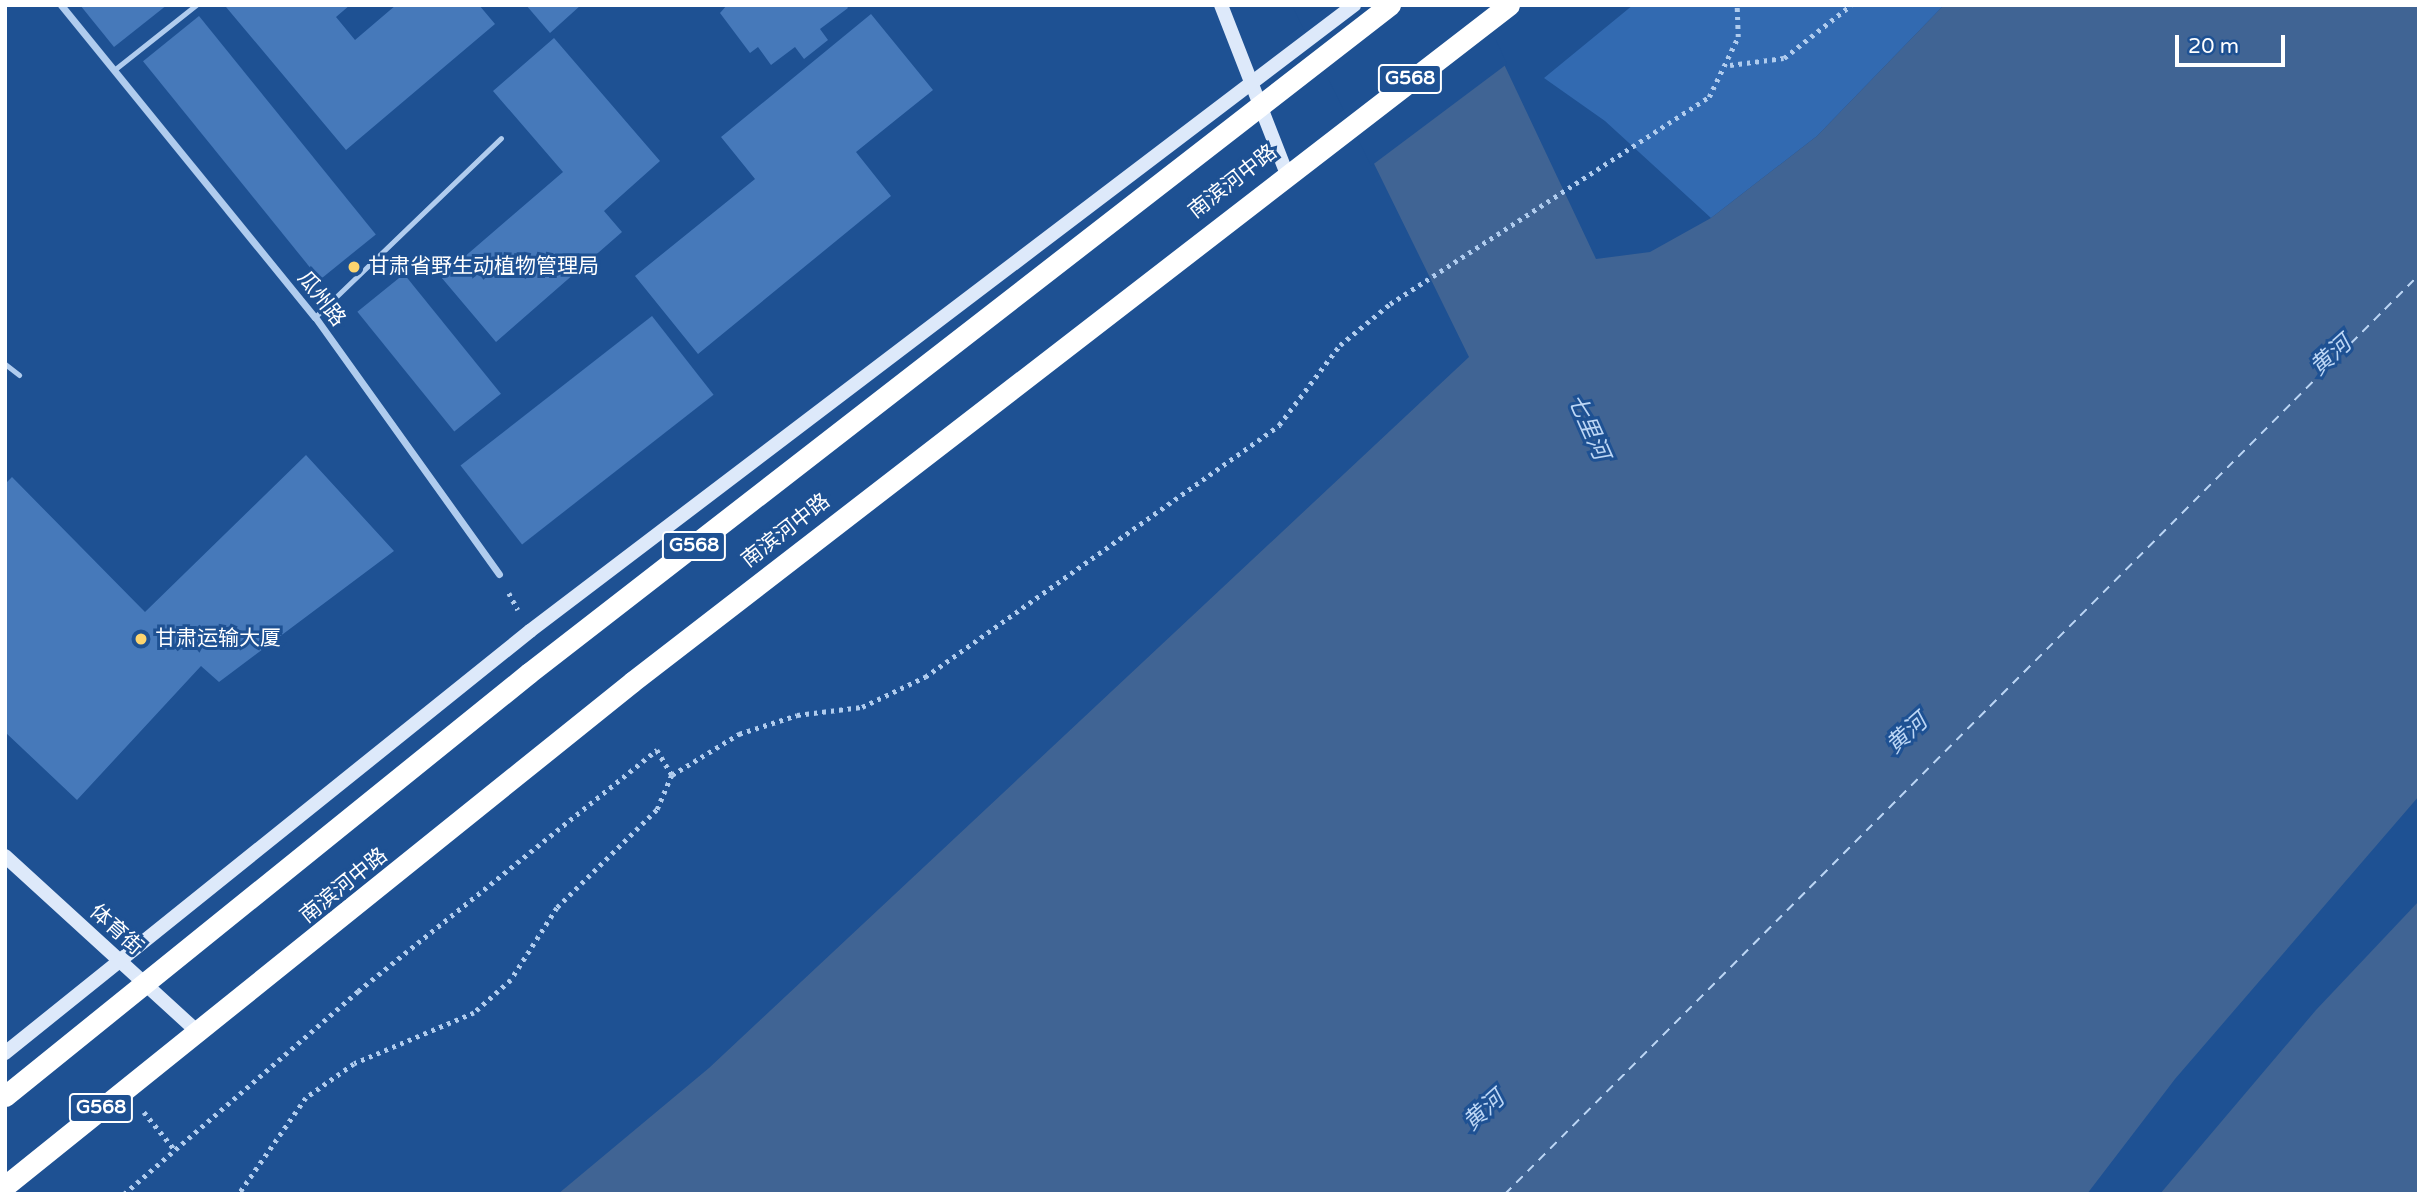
<!DOCTYPE html>
<meta charset="utf-8">
<style>
body{margin:0}
#map{position:relative;width:2424px;height:1199px;overflow:hidden;background:#1e5193;font-family:"Varela Round","Noto Sans SC",sans-serif}
div>[style]{position:absolute}
[style*='--x']{left:calc(var(--x)*1px);top:calc(var(--y)*1px);width:calc(var(--w)*1px);rotate:calc(var(--a)*1deg)}
.green>*{inset:0;background:#326ab1}
.water>*{inset:0;background:#406494}
.pier>*{inset:0;background:#1e5193}
.ferry>*{height:2px;margin-top:-1px;transform-origin:0;background:repeating-linear-gradient(90deg,#bcd6f5 0 9px,transparent 0 16px)}
.building>*{inset:0;background:#4679ba;transform-origin:0 0}
.path>*{height:4.5px;margin-top:-2.25px;transform-origin:0;background:repeating-linear-gradient(90deg,#b0ccee 0 3.5px,transparent 0 8.5px)}
.lane>*{height:5px;margin:-2.5px;padding:0 2.5px;transform-origin:2.5px;border-radius:2.5px;background:#b0ccee}
.street>*{height:7px;margin:-3.5px;padding:0 3.5px;transform-origin:3.5px;border-radius:3.5px;background:#b0ccee}
.secondary>*{height:14px;margin:-7px;padding:0 7px;transform-origin:7px;border-radius:7px;background:#dde9fa}
.highway>*{height:21px;margin:-10.5px;padding:0 10.5px;transform-origin:10.5px;border-radius:10.5px;background:#fff}
.highway-bridge>*{height:21px;margin:-10.5px;padding:0 10.5px;transform-origin:10.5px;border-radius:10.5px;background:#fff}
.dots>*{width:19px;height:19px;translate:-50% -50%;box-sizing:border-box;border:4px solid #1e5193;border-radius:50%}
span{translate:-50% -50%;white-space:nowrap;text-align:center;line-height:1.15;-webkit-text-stroke:6px #1e5193;paint-order:stroke}
.shield-label span{padding:2px 5px;background:#1e5193;border:2px solid;border-radius:5px;-webkit-text-stroke-width:0}
.shield-label{font-size:19px;color:#fff;font-weight:700}
.street-label{font-size:21px;color:#fff}
.poi-label{font-size:21px;color:#fff}
.left{translate:0 -50%;text-align:left}
.water-label{font-size:23px;color:#bcd6f5;font-style:italic}
.frame{position:absolute;inset:0;border:7px solid #fff;pointer-events:none}
.scale{position:absolute;left:2175px;top:35px;width:110px;height:32px;box-sizing:border-box;border:4px solid #fff;border-top:0;padding-left:9px;font-size:21px;line-height:24px;white-space:nowrap;color:#fff;-webkit-text-stroke:5px #1e5193;paint-order:stroke}
</style>
<div id="map">
<div class="green">
<i style="clip-path:polygon(1633px 5px,1944px 5px,1817px 136px,1711px 218px,1605px 121px,1544px 78px)"></i>
</div>
<div class="water">
<i style="clip-path:polygon(1296px 5px,1476px 5px,1596px 259px,1650px 252px,1711px 218px,1817px 136px,1944px 5px,2419px 5px,2419px 796px,2175px 1079px,2087px 1194px,558px 1194px,709px 1068px,1469px 357px)"></i>
<i style="clip-path:polygon(2419px 901px,2419px 1194px,2160px 1194px,2316px 1010px)"></i>
</div>
<div class="pier">
<i style="clip-path:polygon(1292px 5px,1480px 5px,1507px 64px,1371px 166px)"></i>
</div>
<div class="ferry">
<i style="--x:1505;--y:1194;--w:1296;--a:-45.16"></i>
</div>
<div class="building">
<i style="clip-path:polygon(80px 5px,167px 5px,114px 47px)"></i>
<i style="clip-path:polygon(350px 5px,336px 17px,355px 40px,396px 5px,479px 5px,495px 24px,346px 150px,226px 7px)"></i>
<i style="clip-path:polygon(526px 5px,581px 5px,550px 33px)"></i>
<i style="clip-path:polygon(727px 5px,846px 5px,848px 8px,820px 29px,828px 40px,804px 59px,795px 47px,771px 65px,758px 47px,750px 53px,720px 13px)"></i>
<i style="clip-path:polygon(871px 14px,933px 90px,856px 152px,891px 196px,698px 354px,635px 276px,755px 179px,721px 137px)"></i>
<i style="left:199px;top:16px;width:281px;height:72px;rotate:51deg"></i>
<i style="clip-path:polygon(554px 38px,660px 161px,604px 211px,622px 232px,496px 342px,441px 277px,563px 172px,493px 91px)"></i>
<i style="left:404px;top:274px;width:154px;height:60px;rotate:51deg"></i>
<i style="left:652px;top:316px;width:100px;height:243px;rotate:52deg"></i>
<i style="clip-path:polygon(306px 455px,394px 551px,219px 682px,201px 666px,77px 800px,5px 732px,5px 484px,12px 477px,145px 612px)"></i>
</div>
<div class="path">
<i style="--x:1730;--y:65;--w:54;--a:-7.4"></i>
<i style="--x:1784;--y:58;--w:85;--a:-38.3"></i>
<i style="--x:509;--y:593;--w:19;--a:62"></i>
<i style="--x:672;--y:775;--w:79;--a:-31.5"></i>
<i style="--x:739;--y:734;--w:61;--a:-18.1"></i>
<i style="--x:797;--y:715;--w:65;--a:-7"></i>
<i style="--x:862;--y:707;--w:70;--a:-25.5"></i>
<i style="--x:925;--y:677;--w:435;--a:-35.4"></i>
<i style="--x:1279;--y:425;--w:101;--a:-52.7"></i>
<i style="--x:1340;--y:345;--w:65;--a:-39.4"></i>
<i style="--x:1390;--y:304;--w:380;--a:-33"></i>
<i style="--x:1709;--y:97;--w:67;--a:-64.2"></i>
<i style="--x:1738;--y:37;--w:32;--a:-92"></i>
<i style="--x:144;--y:1112;--w:49;--a:50.8"></i>
<i style="--x:124;--y:1194;--w:310;--a:-40.9"></i>
<i style="--x:358;--y:991;--w:384;--a:-38.9"></i>
<i style="--x:657;--y:750;--w:29;--a:59"></i>
<i style="--x:672;--y:775;--w:38;--a:113"></i>
<i style="--x:657;--y:810;--w:140;--a:135.6"></i>
<i style="--x:557;--y:908;--w:85;--a:122.6"></i>
<i style="--x:511;--y:980;--w:50;--a:138.3"></i>
<i style="--x:474;--y:1013;--w:130;--a:157"></i>
<i style="--x:354;--y:1064;--w:59;--a:144.7"></i>
<i style="--x:306;--y:1098;--w:117;--a:124.9"></i>
</div>
<div class="lane">
<i style="--x:114;--y:70;--w:105;--a:-38.4"></i>
<i style="--x:315;--y:317;--w:258;--a:-43.9"></i>
<i style="--x:5;--y:364;--w:18;--a:38"></i>
</div>
<div class="street">
<i style="--x:61;--y:5;--w:402;--a:50.9"></i>
<i style="--x:315;--y:317;--w:316;--a:54.4"></i>
</div>
<div class="secondary">
<i style="--x:1221;--y:5;--w:179;--a:68.7"></i>
<i style="--x:5;--y:856;--w:264;--a:42.4"></i>
<i style="--x:5;--y:1053;--w:674;--a:-38.79"></i>
<i style="--x:530;--y:631;--w:1035;--a:-37.22"></i>
</div>
<div class="highway">
<i style="--x:5;--y:1186;--w:804;--a:-38.79"></i>
<i style="--x:632;--y:682;--w:1108;--a:-37.67"></i>
</div>
<div class="highway-bridge">
<i style="--x:5;--y:1096;--w:673;--a:-38.91"></i>
<i style="--x:529;--y:673;--w:1090;--a:-37.81"></i>
</div>
<div class="dots">
<i style="left:354px;top:267px;background:#fdd56f"></i>
<i style="left:141px;top:639px;background:#fdd56f"></i>
</div>
<div class="shield-label">
<span style="left:1410px;top:79px">G568</span>
<span style="left:694px;top:546px">G568</span>
<span style="left:101px;top:1108px">G568</span>
</div>
<div class="street-label">
<span style="left:1233px;top:182px;rotate:-38deg">南滨河中路</span>
<span style="left:321px;top:299px;rotate:52deg">瓜州路</span>
<span style="left:786px;top:531px;rotate:-38deg">南滨河中路</span>
<span style="left:344px;top:886px;rotate:-39deg">南滨河中路</span>
<span style="left:116px;top:930px;rotate:42deg">体育街</span>
</div>
<div class="poi-label">
<span class="left" style="left:368px;top:267px">甘肃省野生动植物管理局</span>
<span class="left" style="left:155px;top:639px">甘肃运输大厦</span>
</div>
<div class="water-label">
<span style="left:2331px;top:356px;rotate:-42deg">黄河</span>
<span style="left:1588px;top:427px;rotate:66deg">七里河</span>
<span style="left:1907px;top:734px;rotate:-42deg">黄河</span>
<span style="left:1484px;top:1111px;rotate:-42deg">黄河</span>
</div>
<div class="frame"></div>
<div class="scale">20 m</div>
</div>
